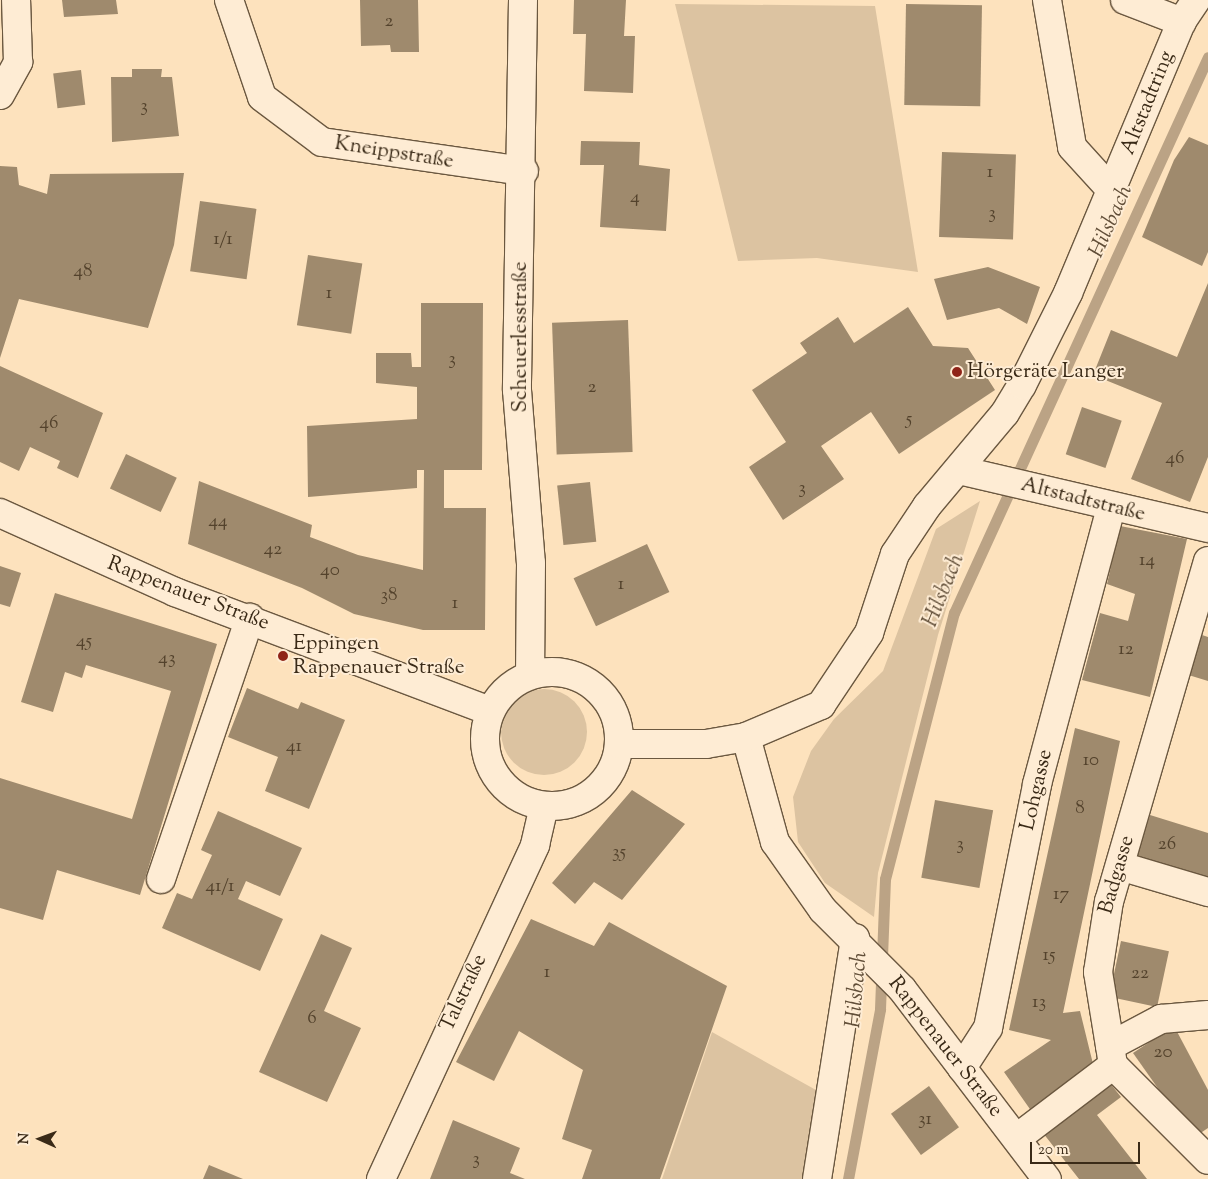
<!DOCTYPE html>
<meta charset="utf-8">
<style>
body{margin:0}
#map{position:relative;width:1208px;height:1179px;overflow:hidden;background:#fde2bd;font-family:"Sorts Mill Goudy",serif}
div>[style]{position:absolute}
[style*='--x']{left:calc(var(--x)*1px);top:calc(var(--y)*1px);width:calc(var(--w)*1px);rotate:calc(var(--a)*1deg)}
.green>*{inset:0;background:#dcc3a1}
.round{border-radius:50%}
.stream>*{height:11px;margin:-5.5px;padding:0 5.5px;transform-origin:5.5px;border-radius:5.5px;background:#bba385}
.building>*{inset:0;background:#9f8a6d;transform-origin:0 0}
.roads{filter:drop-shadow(1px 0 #6b5840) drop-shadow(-1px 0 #6b5840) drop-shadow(0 1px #6b5840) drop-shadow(0 -1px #6b5840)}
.minor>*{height:28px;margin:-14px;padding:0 14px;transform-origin:14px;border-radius:14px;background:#feecd4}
.minor>.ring{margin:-14px;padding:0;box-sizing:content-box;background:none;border:28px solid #feecd4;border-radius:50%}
.dots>*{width:14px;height:14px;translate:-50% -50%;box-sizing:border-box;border:2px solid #feecd4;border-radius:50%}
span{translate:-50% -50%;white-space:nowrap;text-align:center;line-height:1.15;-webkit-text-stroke:4px #feecd4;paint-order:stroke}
.number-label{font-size:19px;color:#53422c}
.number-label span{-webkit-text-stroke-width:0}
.street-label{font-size:21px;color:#3a2a17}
.poi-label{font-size:21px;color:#3a2a17}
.left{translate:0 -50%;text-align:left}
.water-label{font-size:22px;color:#614e38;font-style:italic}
.north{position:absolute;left:15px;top:1114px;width:50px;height:50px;-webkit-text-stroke:4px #feecd4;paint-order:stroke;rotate:272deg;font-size:14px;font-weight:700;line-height:20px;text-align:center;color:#3a2a17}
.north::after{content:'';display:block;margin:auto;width:18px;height:22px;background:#3a2a17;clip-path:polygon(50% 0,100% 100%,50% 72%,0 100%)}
.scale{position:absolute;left:1030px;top:1142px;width:110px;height:22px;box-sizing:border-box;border:2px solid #3a2a17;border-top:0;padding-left:6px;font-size:15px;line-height:18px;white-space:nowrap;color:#3a2a17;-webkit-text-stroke:4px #feecd4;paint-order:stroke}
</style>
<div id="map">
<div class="green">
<i style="clip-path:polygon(675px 4px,875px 6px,918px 272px,817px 258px,738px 261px)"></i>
<i style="clip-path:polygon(980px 501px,938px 635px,878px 873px,874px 917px,825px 883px,798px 842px,793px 797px,811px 751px,834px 719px,883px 671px,936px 529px)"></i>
<i class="round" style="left:501px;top:689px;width:86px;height:86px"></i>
<i style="clip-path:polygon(712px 1032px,825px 1095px,809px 1179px,662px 1179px)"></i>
</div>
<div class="stream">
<i style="--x:848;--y:1179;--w:173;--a:-79.3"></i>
<i style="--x:880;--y:1009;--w:130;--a:-87.8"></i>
<i style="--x:885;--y:879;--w:275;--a:-75.5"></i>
<i style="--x:954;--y:613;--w:611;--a:-65.45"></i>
</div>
<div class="building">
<i style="clip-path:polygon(62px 0,116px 0,118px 14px,64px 17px)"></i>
<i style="clip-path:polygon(360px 0,418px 0,419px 52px,391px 52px,390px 45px,361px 46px)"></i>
<i style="clip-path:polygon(574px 0,626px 0,624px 36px,635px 36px,633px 93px,584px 91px,586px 34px,573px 34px)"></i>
<i style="left:906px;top:4px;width:76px;height:101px;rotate:1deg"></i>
<i style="clip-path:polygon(132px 69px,162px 69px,161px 77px,172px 77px,179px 136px,112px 142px,111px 77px,132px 77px)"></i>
<i style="left:81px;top:70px;width:35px;height:28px;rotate:83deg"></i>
<i style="clip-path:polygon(1189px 137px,1208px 145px,1208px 252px,1202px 266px,1142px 237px,1174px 160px)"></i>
<i style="clip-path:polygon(581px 141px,640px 142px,639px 165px,670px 169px,666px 231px,600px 227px,604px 165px,580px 165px)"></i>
<i style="left:942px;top:152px;width:74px;height:85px;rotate:2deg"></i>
<i style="clip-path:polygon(0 166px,17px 167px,19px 185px,47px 194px,50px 174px,184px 173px,174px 245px,148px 328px,19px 299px,0 358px)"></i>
<i style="left:200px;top:201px;width:57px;height:71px;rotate:8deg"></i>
<i style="left:308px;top:255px;width:55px;height:71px;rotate:9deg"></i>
<i style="clip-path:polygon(988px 267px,1040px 287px,1027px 324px,999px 308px,947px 320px,934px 279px)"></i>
<i style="clip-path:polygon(1208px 283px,1208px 457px,1190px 502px,1131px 479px,1162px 403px,1093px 375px,1111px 330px,1177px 357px)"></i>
<i style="clip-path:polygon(421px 303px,483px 303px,482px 470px,444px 470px,444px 508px,486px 508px,485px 630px,423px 630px,354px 614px,302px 588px,188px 544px,199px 481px,312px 525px,310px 537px,358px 555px,423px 570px,424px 470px,417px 470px,417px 488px,308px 497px,307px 426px,417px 419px,417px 387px,376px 383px,376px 353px,411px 353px,412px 367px,421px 367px)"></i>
<i style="clip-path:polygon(908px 307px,933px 346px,968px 348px,995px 390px,899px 454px,871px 412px,821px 446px,844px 479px,783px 520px,749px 467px,786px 442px,752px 390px,807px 353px,800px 343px,838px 317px,854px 343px)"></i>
<i style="left:628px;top:320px;width:132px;height:76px;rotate:88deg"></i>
<i style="clip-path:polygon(0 366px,103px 413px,78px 478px,57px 468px,60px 461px,30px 447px,19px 471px,0 462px)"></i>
<i style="left:1082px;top:407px;width:42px;height:50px;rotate:19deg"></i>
<i style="left:126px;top:454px;width:56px;height:38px;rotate:25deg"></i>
<i style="left:590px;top:482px;width:60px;height:33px;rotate:84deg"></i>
<i style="clip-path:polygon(1120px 526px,1187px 539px,1150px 697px,1082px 680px,1100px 613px,1128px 621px,1135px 594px,1107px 584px)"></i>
<i style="left:647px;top:544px;width:53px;height:81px;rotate:65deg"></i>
<i style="clip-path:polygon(0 566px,21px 573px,10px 607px,0 604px)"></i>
<i style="clip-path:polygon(55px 593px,217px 644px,140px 895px,57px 870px,43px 920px,0 908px,0 778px,132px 819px,171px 691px,86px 665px,82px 678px,65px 672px,53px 712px,21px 702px)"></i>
<i style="clip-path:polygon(1196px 633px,1208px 637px,1208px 681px,1182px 673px)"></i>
<i style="clip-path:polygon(247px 688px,298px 709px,301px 702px,345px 720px,309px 809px,265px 791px,278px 757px,228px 737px)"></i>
<i style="clip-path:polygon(1075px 728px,1120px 741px,1063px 1013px,1080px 1011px,1094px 1068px,1032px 1112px,1004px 1072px,1051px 1040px,1009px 1030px)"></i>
<i style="clip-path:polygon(632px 790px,685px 824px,622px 900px,594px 882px,575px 904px,552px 883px)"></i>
<i style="left:935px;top:800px;width:59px;height:79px;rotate:10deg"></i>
<i style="clip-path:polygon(218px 811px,302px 848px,280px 896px,246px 881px,238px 899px,283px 919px,260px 971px,162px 928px,177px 893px,192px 899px,212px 855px,201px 850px)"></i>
<i style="clip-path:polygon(1150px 815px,1208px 833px,1208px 882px,1136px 860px)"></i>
<i style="clip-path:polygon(531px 919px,594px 946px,609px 922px,727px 986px,660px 1179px,582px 1179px,592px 1150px,562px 1139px,583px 1070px,519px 1031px,494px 1081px,456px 1062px)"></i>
<i style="clip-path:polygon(321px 934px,352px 948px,324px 1011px,361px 1028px,327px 1102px,259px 1072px)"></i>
<i style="left:1121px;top:941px;width:49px;height:57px;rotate:12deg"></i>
<i style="clip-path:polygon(1174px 1026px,1208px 1090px,1208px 1128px,1193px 1138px,1133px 1053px)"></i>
<i style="clip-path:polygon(1109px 1082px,1121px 1097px,1097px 1115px,1147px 1179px,1079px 1179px,1043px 1133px)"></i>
<i style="left:929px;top:1086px;width:51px;height:47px;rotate:54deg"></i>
<i style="clip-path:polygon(453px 1120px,520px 1148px,510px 1173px,525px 1179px,430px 1179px)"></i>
<i style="clip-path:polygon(209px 1165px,243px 1179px,203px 1179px)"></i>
</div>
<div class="roads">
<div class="minor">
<i style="--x:229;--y:0;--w:102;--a:71.2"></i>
<i style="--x:262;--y:97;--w:75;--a:36.9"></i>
<i style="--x:322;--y:142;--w:204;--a:8.2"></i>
<i style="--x:523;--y:0;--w:390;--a:90.9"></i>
<i style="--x:517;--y:390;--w:174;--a:85.4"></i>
<i style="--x:531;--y:563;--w:111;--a:90.5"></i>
<i style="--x:1047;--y:0;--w:149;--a:80.3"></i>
<i style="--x:1072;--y:147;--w:59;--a:47.7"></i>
<i style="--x:1125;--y:0;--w:61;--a:21.1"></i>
<i style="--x:0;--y:95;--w:38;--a:-61"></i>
<i style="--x:18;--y:62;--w:62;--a:-91.8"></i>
<i style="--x:959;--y:470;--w:256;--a:13.1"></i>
<i style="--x:0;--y:513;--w:192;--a:24.3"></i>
<i style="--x:175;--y:592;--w:337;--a:20.7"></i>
<i style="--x:1208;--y:561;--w:354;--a:106.2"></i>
<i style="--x:1109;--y:901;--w:72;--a:98.8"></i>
<i style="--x:1098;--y:972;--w:94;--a:80.8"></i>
<i style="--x:1113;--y:1065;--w:134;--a:45"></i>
<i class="ring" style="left:485px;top:672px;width:106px;height:106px"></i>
<i style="--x:746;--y:737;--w:109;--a:74.6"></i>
<i style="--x:775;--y:842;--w:83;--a:54.8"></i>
<i style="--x:823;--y:910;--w:112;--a:45"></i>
<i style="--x:902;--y:989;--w:239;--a:52.7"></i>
<i style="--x:619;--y:744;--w:87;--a:0"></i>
<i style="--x:706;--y:744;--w:41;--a:-9.9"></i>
<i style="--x:746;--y:737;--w:82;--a:-23.1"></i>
<i style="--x:821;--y:705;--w:87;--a:-56.3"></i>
<i style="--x:869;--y:633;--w:83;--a:-71.8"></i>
<i style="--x:895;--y:554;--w:58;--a:-56.3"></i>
<i style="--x:927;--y:506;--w:121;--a:-50"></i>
<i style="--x:1005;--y:413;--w:33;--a:-59"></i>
<i style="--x:1022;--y:385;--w:103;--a:-63.4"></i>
<i style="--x:1068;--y:293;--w:295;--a:-67.3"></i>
<i style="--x:1182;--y:21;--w:25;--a:-56"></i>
<i style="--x:1120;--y:866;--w:92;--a:16.5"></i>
<i style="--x:161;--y:879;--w:276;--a:-71.2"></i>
<i style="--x:1110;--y:1046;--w:58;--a:-27.9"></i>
<i style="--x:1161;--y:1019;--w:47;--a:-4.9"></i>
<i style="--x:962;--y:1068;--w:48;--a:-57"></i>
<i style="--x:988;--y:1028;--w:249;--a:-78.6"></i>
<i style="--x:1037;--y:784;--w:286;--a:-75"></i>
<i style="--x:1017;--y:1138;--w:121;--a:-37.2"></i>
<i style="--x:381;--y:1179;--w:368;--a:-65.2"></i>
<i style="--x:535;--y:845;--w:39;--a:-77"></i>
<i style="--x:817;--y:1179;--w:244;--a:-81"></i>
</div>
</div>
<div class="dots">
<i style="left:957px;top:372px;background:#8f2418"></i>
<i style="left:283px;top:656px;background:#8f2418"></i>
</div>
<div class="number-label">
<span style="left:389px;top:22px">2</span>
<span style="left:144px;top:107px">3</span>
<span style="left:990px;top:173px">1</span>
<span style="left:635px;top:198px">4</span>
<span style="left:992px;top:214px">3</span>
<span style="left:223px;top:240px">1/1</span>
<span style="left:83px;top:272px">48</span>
<span style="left:329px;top:294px">1</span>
<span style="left:452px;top:360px">3</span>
<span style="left:592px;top:388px">2</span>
<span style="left:909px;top:420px">5</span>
<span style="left:49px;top:424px">46</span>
<span style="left:1175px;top:459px">46</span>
<span style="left:802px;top:489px">3</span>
<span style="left:218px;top:522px">44</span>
<span style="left:273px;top:550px">42</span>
<span style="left:1147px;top:561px">14</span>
<span style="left:330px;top:571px">40</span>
<span style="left:621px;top:585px">1</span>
<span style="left:389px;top:596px">38</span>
<span style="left:455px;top:604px">1</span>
<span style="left:84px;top:642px">45</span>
<span style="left:1126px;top:650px">12</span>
<span style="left:167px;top:659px">43</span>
<span style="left:294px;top:747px">41</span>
<span style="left:1091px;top:761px">10</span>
<span style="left:1080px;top:809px">8</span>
<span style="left:960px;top:845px">3</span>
<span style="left:1167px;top:845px">26</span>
<span style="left:619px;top:853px">35</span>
<span style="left:220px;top:887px">41/1</span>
<span style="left:1061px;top:895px">17</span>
<span style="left:1049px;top:956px">15</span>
<span style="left:547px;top:973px">1</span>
<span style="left:1140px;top:974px">22</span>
<span style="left:1039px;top:1003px">13</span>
<span style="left:312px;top:1019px">6</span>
<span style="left:1163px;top:1053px">20</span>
<span style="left:925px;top:1120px">31</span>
<span style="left:476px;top:1160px">3</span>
</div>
<div class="street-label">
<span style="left:1148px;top:103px;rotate:-68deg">Altstadtring</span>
<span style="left:394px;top:153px;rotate:9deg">Kneippstraße</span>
<span style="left:521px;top:337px;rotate:-90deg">Scheuerlesstraße</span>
<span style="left:1083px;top:500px;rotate:14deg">Altstadtstraße</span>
<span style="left:188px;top:594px;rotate:21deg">Rappenauer Straße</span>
<span style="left:1037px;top:790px;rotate:-77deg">Lohgasse</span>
<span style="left:1117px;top:875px;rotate:-74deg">Badgasse</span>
<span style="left:464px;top:993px;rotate:-65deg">Talstraße</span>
<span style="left:945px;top:1047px;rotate:52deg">Rappenauer Straße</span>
</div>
<div class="poi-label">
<span class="left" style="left:967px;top:372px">Hörgeräte Langer</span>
<span class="left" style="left:293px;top:656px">Eppingen<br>Rappenauer Straße</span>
</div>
<div class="water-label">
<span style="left:1112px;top:222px;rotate:-66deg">Hilsbach</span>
<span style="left:945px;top:591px;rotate:-68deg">Hilsbach</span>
<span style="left:858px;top:990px;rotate:-85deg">Hilsbach</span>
</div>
<div class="north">N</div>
<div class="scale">20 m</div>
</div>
